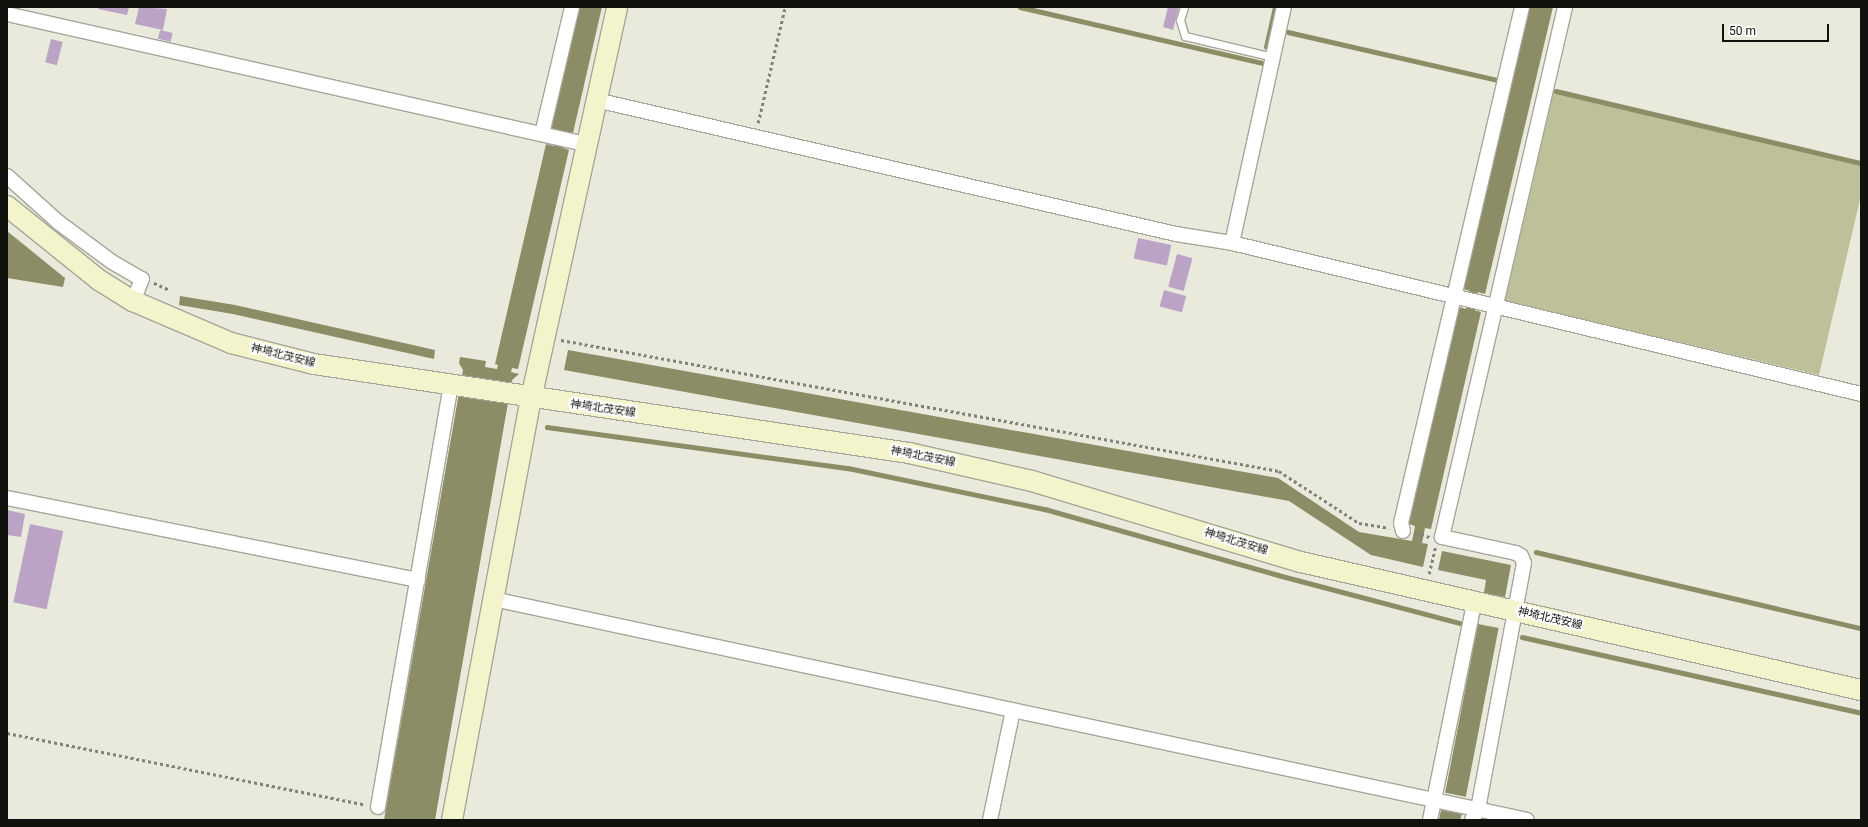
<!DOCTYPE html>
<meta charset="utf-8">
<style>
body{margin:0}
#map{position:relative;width:1868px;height:827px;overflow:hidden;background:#e9eadc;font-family:Roboto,"Noto Sans JP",sans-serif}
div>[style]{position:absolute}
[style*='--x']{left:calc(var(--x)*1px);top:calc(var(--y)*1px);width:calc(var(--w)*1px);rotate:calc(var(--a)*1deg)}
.green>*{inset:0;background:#bec099}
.water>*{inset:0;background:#8c8d67;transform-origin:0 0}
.stream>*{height:4.5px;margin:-2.25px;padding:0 2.25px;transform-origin:2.25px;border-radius:2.25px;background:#8c8d67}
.building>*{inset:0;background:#bba3c5;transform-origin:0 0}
.path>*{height:2.5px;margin-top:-1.25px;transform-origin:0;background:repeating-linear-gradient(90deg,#818279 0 3px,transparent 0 6px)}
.roads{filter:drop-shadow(1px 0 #a5a699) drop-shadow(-1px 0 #a5a699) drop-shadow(0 1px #a5a699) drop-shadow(0 -1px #a5a699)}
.lane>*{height:7px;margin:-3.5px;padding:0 3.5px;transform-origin:3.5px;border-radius:3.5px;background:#fff}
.street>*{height:14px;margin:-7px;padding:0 7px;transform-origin:7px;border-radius:7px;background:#fff}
.secondary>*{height:20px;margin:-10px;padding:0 10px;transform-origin:10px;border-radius:10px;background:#f4f4cc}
span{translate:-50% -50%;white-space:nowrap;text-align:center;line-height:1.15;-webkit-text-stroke:4px #fff;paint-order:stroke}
.street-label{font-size:11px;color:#11110d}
.frame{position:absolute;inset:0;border:8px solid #11110d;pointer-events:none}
.scale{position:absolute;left:1722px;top:24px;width:107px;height:18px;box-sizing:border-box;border:2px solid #11110d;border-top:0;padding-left:5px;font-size:12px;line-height:14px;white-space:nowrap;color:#11110d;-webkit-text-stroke:3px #fff;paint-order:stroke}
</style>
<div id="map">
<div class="green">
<i style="clip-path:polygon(1553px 91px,1861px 164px,1861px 195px,1819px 375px,1505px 301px)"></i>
</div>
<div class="water">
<i style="clip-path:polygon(578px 7px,602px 7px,573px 133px,564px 132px,561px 147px,569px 150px,518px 369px,512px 368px,511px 372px,519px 374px,512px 380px,435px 820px,384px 820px,463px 370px,459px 363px,460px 357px,486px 361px,485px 367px,497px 369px,498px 365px,495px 364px,546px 144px,554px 146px,558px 130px,550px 128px)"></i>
<i style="clip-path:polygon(1529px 7px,1553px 7px,1485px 294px,1478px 292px,1474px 310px,1481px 312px,1431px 529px,1425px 528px,1422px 543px,1428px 544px,1423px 567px,1371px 555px,1289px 501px,564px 370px,568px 350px,1278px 478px,1359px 532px,1412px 541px,1415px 526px,1409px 524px,1459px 307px,1466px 309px,1470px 291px,1463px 289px)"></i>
<i style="clip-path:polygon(7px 231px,65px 278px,63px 287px,7px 278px)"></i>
<i style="clip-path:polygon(180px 296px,235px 305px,435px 350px,434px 359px,233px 314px,179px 305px)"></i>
<i style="clip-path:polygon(1442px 551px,1511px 565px,1505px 597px,1484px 593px,1486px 580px,1438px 570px)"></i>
<i style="left:1478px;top:624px;width:21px;height:172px;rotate:11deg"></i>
<i style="clip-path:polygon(1441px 810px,1462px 814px,1460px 820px,1439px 820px)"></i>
</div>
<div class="stream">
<i style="--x:1020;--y:7;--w:248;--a:13"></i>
<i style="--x:1288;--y:32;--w:214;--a:12.9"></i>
<i style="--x:1266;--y:47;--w:41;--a:-77.3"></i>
<i style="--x:1556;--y:91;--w:313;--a:13.3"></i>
<i style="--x:547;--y:427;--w:304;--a:7.8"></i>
<i style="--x:848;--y:468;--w:201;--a:11.8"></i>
<i style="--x:1045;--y:509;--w:242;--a:15.8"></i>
<i style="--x:1278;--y:575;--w:188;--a:14.8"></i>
<i style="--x:1536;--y:552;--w:334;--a:13.2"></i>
<i style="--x:1522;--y:637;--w:347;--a:12.6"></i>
</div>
<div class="building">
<i style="clip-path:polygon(98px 7px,129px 7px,127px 15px,98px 9px)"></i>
<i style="clip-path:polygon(139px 7px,167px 9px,163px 30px,135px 24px)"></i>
<i style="clip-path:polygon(1168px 7px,1179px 7px,1173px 30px,1163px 27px)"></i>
<i style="left:160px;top:30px;width:13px;height:9px;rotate:13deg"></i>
<i style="left:51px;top:39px;width:12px;height:24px;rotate:14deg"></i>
<i style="left:1138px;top:238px;width:34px;height:21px;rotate:12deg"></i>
<i style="left:1177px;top:254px;width:16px;height:34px;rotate:15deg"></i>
<i style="left:1164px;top:290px;width:23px;height:17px;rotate:15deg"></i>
<i style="clip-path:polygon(7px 510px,25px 514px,21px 537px,7px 535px)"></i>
<i style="left:30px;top:524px;width:34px;height:80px;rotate:12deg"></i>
</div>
<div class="path">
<i style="--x:758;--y:123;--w:119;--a:-76.9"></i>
<i style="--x:154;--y:283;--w:17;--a:24"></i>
<i style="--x:561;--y:340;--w:730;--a:10.34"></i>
<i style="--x:1279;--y:471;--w:95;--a:33"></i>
<i style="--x:1359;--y:523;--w:30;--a:9"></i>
<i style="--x:1415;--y:533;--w:16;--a:15"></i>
<i style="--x:1429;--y:574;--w:27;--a:-77"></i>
<i style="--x:7;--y:733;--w:366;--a:11.3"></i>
</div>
<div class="roads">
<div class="lane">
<i style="--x:1184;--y:7;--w:14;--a:107"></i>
<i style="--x:1180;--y:20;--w:17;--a:73"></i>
<i style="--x:1185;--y:36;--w:90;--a:13.4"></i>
</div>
<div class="street">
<i style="--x:7;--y:14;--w:592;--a:12.68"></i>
<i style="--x:596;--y:100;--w:595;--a:13.01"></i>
<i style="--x:1176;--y:234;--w:57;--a:9.1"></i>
<i style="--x:1232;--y:243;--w:647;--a:13.5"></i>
<i style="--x:542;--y:134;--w:130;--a:-76.7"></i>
<i style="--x:7;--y:176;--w:69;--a:42"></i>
<i style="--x:58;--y:222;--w:67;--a:36.5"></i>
<i style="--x:112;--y:262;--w:34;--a:30"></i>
<i style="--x:142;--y:279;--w:24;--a:112"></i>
<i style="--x:1232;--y:243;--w:242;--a:-77.6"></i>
<i style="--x:7;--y:498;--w:419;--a:11.3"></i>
<i style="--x:1403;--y:531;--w:8;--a:-104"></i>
<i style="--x:1401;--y:523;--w:530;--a:-76.8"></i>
<i style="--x:493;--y:599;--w:1057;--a:12.06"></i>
<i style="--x:378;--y:807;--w:428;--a:-80.2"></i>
<i style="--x:990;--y:820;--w:112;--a:-78.2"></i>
<i style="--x:1430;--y:820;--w:221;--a:-78.5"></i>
<i style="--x:1472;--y:820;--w:13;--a:-61"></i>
<i style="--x:1478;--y:809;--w:250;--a:-79.4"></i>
<i style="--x:1524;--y:563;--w:8;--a:-113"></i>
<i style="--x:1521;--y:556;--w:6;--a:-149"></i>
<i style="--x:1516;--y:553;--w:76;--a:-167.8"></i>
<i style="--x:1442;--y:537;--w:544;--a:-76.93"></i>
</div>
<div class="secondary">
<i style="--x:7;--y:206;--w:118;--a:38.8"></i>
<i style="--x:99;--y:280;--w:40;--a:32"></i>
<i style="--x:133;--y:301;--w:107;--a:23.2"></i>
<i style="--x:231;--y:343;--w:86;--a:14.2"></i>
<i style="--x:314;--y:364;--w:602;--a:8.51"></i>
<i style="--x:909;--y:453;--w:126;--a:12.8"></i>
<i style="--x:1032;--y:481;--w:281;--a:16.8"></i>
<i style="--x:1301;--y:562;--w:574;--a:12.88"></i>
<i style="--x:452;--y:820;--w:428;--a:-79.4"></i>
<i style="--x:531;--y:399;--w:401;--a:-77.6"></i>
</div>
</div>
<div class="street-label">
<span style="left:283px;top:356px;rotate:14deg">神埼北茂安線</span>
<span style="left:603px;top:409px;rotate:8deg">神埼北茂安線</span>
<span style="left:923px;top:457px;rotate:11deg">神埼北茂安線</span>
<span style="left:1236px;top:542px;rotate:17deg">神埼北茂安線</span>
<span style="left:1550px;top:619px;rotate:13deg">神埼北茂安線</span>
</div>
<div class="frame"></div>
<div class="scale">50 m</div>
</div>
